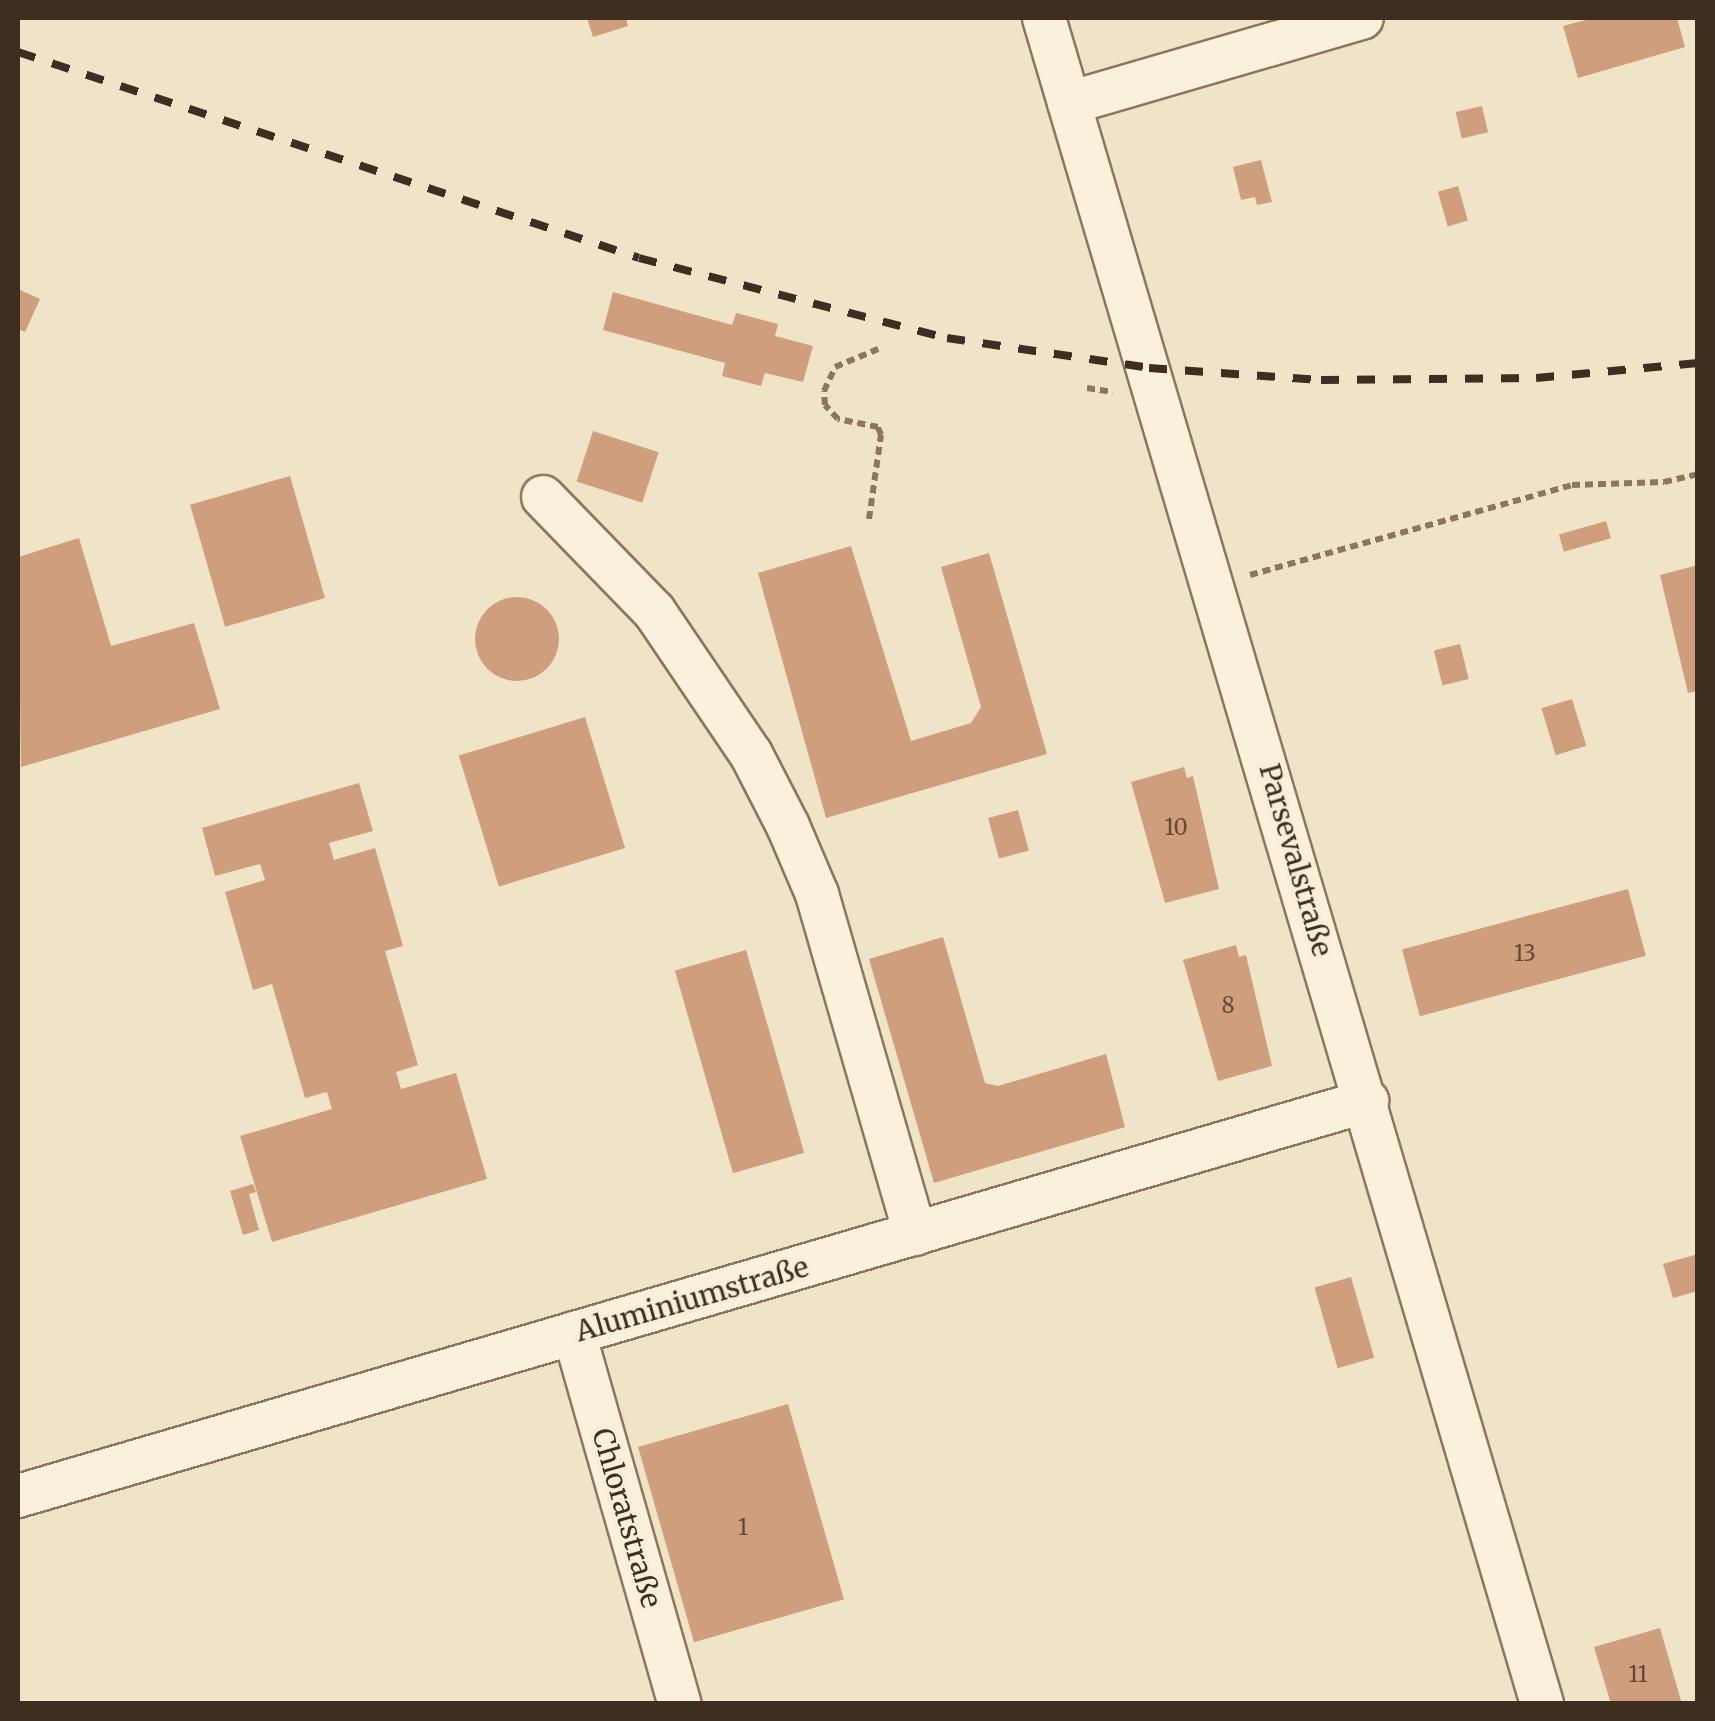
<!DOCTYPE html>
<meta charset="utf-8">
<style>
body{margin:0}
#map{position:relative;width:1715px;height:1721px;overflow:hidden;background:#f0e4c8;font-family:Merriweather,serif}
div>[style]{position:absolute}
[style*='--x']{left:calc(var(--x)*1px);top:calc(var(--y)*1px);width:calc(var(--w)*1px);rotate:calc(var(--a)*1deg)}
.building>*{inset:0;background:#cf9f7d;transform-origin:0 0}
.round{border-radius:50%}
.path>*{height:6px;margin-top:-3px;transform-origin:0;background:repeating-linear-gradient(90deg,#8d765c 0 8px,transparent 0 13px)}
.roads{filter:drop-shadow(2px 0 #8d765c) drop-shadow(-2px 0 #8d765c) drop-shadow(0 2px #8d765c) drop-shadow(0 -2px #8d765c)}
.minor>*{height:42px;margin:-21px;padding:0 21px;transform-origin:21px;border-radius:21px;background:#faf1dc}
.rail>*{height:8px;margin-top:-4px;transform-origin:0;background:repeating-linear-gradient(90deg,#3d2e20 0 18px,transparent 0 36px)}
span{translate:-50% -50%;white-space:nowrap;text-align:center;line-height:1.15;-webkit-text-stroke:8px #f7eed8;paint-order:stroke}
.number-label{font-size:22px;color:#624a37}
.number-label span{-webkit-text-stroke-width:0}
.street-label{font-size:28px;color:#3d2e20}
.frame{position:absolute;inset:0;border:20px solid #3d2e20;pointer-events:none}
</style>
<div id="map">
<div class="building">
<i style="clip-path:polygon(587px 18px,626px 18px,628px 26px,593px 37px)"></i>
<i style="clip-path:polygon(1593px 18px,1677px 18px,1685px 47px,1578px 78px,1563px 26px)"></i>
<i style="left:1482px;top:106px;width:27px;height:27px;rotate:77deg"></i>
<i style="clip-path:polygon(1261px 160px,1272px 202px,1257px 205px,1255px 197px,1241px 200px,1233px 167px)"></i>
<i style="left:1458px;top:186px;width:36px;height:21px;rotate:74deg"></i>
<i style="clip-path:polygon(18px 289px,40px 299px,25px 332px,18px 329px)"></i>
<i style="clip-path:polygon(613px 292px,732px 325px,736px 313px,778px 324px,775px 336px,813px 346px,803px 382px,765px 373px,761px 386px,722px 376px,725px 363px,603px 330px)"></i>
<i style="left:593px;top:431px;width:69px;height:53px;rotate:18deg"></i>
<i style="left:290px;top:476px;width:127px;height:104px;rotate:74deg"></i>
<i style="left:1606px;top:521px;width:18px;height:49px;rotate:74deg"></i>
<i style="clip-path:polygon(79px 538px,111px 646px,194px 623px,220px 709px,21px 767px,18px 557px)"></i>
<i style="clip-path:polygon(851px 546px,911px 741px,971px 723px,981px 707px,941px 567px,989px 553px,1047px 754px,826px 818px,758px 573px)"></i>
<i style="clip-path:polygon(1698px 565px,1698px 691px,1688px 693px,1660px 575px)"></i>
<i class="round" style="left:475px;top:597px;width:84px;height:84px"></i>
<i style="left:1460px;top:644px;width:36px;height:27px;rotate:76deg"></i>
<i style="left:1572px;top:699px;width:49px;height:32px;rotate:73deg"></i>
<i style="left:585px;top:717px;width:137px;height:132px;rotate:73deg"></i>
<i style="clip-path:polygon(1184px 767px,1187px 778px,1193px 776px,1219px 889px,1165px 903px,1131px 782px)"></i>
<i style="clip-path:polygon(359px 783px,373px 831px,329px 843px,334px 860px,375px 848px,403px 946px,385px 951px,418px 1065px,396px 1072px,401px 1089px,456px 1073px,487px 1179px,272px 1242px,240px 1136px,332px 1109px,327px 1092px,305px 1098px,272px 984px,253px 990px,225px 892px,265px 880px,260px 864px,215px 876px,202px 828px)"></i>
<i style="left:1018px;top:810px;width:42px;height:31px;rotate:75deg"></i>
<i style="left:1628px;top:889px;width:69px;height:234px;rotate:75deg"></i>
<i style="clip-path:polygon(943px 937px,985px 1083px,998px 1086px,1106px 1054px,1125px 1127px,934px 1183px,869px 959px)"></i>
<i style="clip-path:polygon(1236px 945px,1239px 957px,1246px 955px,1272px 1066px,1218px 1081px,1183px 960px)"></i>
<i style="left:746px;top:950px;width:211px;height:74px;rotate:74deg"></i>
<i style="clip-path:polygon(253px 1184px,256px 1192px,249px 1194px,259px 1230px,243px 1235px,230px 1191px)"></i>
<i style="clip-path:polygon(1698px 1254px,1698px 1291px,1673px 1298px,1663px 1264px)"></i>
<i style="left:1351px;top:1277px;width:84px;height:38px;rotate:74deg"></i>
<i style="left:788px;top:1404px;width:203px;height:156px;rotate:74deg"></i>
<i style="clip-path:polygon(1660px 1628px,1682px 1704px,1611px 1704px,1594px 1647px)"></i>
</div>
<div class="path">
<i style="--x:1087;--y:388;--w:26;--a:9"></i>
<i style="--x:869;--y:519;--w:85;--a:-81.9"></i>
<i style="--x:881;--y:435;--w:9;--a:-111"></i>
<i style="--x:878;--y:427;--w:41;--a:-168.7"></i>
<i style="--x:838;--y:419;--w:19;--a:-133"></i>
<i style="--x:825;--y:405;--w:14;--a:-94"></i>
<i style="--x:824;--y:391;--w:26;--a:-65"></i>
<i style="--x:835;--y:367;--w:47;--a:-22.7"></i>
<i style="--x:1250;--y:575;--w:334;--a:-15.6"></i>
<i style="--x:1572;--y:485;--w:92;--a:-1.9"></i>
<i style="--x:1664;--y:482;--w:35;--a:-13"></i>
</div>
<div class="roads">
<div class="minor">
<i style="--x:1044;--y:18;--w:1758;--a:73.54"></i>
<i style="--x:1069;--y:103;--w:305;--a:-16.2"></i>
<i style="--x:543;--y:497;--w:159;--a:45.8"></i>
<i style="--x:654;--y:611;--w:173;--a:55.9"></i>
<i style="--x:751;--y:754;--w:81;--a:62.8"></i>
<i style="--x:788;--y:826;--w:74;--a:66.9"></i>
<i style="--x:817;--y:894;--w:354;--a:73.9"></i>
<i style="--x:574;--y:1333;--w:386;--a:74.1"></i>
<i style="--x:18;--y:1496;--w:1406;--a:-16.32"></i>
</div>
</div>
<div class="rail">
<i style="--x:18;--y:52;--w:654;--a:18.35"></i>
<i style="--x:639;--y:258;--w:318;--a:14.6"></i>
<i style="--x:947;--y:338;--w:204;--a:8.4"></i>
<i style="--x:1149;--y:368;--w:172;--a:4"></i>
<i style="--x:1321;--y:380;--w:215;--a:-0.5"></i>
<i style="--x:1536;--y:378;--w:163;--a:-5.3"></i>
</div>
<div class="number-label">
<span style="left:1176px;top:828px">10</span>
<span style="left:1525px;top:954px">13</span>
<span style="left:1228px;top:1006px">8</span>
<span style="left:743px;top:1528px">1</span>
<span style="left:1638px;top:1675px">11</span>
</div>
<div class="street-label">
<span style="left:1296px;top:860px;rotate:74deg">Parsevalstraße</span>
<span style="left:692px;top:1299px;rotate:-16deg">Aluminiumstraße</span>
<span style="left:627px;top:1518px;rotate:74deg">Chloratstraße</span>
</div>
<div class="frame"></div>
</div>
